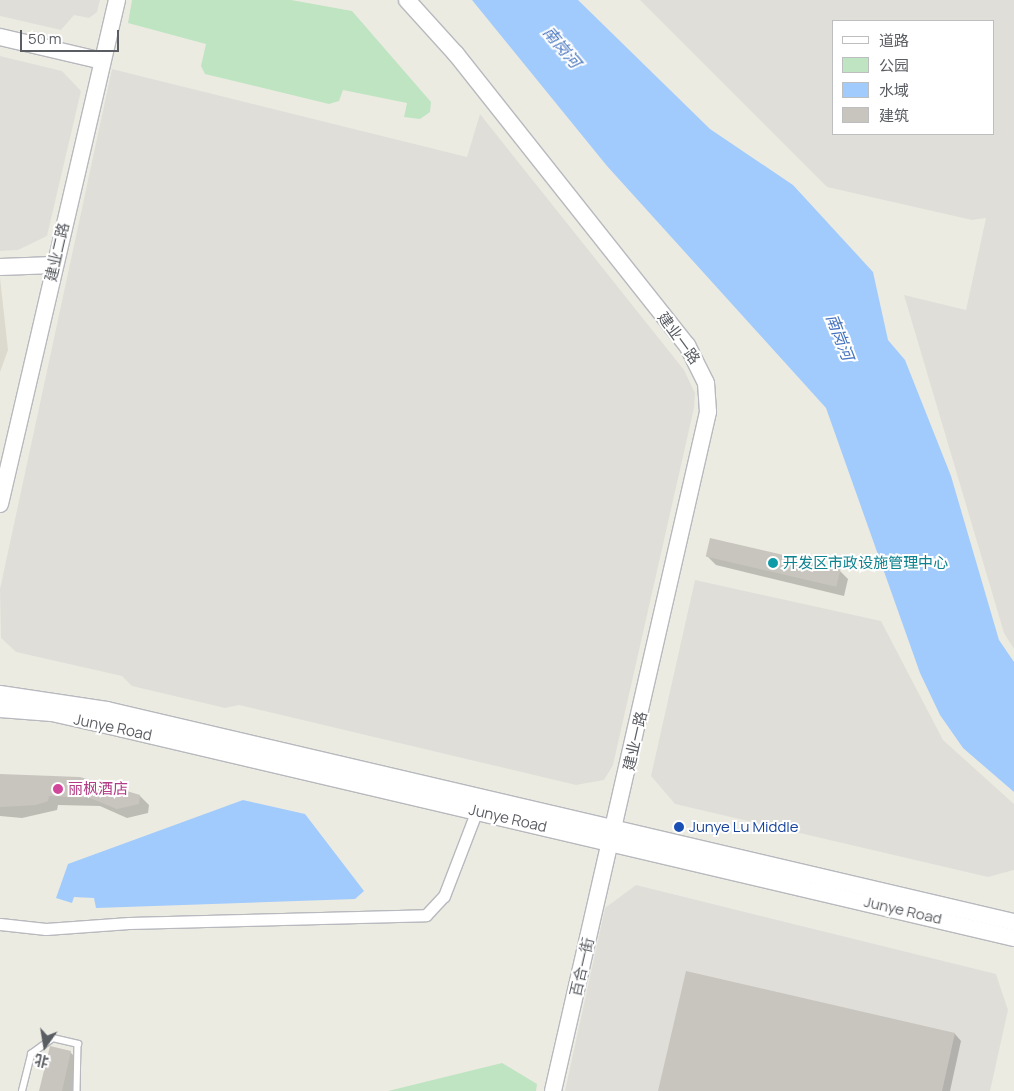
<!DOCTYPE html>
<meta charset="utf-8">
<style>
body{margin:0}
#map{position:relative;width:1014px;height:1091px;overflow:hidden;background:#ecebe1;font-family:Manrope,"Noto Sans SC",sans-serif}
div>[style]{position:absolute}
[style*='--x']{left:calc(var(--x)*1px);top:calc(var(--y)*1px);width:calc(var(--w)*1px);rotate:calc(var(--a)*1deg)}
.industrial>*{inset:0;background:#e0ded9}
.education>*{inset:0;background:#dcdacf}
.green>*{inset:0;background:#bee4c2}
.water>*{inset:0;background:#a1cbfd}
.shadow>*{inset:0;background:#0003}
.building>*{inset:0;background:#c8c5bf;transform-origin:0 0}
.roads{filter:drop-shadow(1px 0 #b7b9be) drop-shadow(-1px 0 #b7b9be) drop-shadow(0 1px #b7b9be) drop-shadow(0 -1px #b7b9be)}
.lane>*{height:5.5px;margin:-2.75px;padding:0 2.75px;transform-origin:2.75px;border-radius:2.75px;background:#fff}
.street>*{height:11px;margin:-5.5px;padding:0 5.5px;transform-origin:5.5px;border-radius:5.5px;background:#fff}
.secondary>*{height:16px;margin:-8px;padding:0 8px;transform-origin:8px;border-radius:8px;background:#fff}
.dots>*{width:14px;height:14px;translate:-50% -50%;box-sizing:border-box;border:2px solid #fff;border-radius:50%}
span{translate:-50% -50%;white-space:nowrap;text-align:center;line-height:1.15;-webkit-text-stroke:4px #fff;paint-order:stroke}
.street-label{font-size:15px;color:#5a5d62}
.culture-label{font-size:15px;color:#0d838f}
.left{translate:0 -50%;text-align:left}
.hotel-label{font-size:15px;color:#b23c85}
.transit-label{font-size:15px;color:#164399}
.water-label{font-size:16px;color:#4473bf;font-style:italic}
.legend{position:absolute;left:832px;top:20px;width:162px;height:115px;box-sizing:border-box;background:#fff;border:1px solid #bdbec0;margin:0;padding:6px 9px;list-style:none;font-size:15px;color:#5a5d62}
.legend li{display:flex;align-items:center;gap:10px;height:25px}
.legend b{width:25px;border:1px solid #bdbec0}
.north{position:absolute;left:20px;top:1021px;width:50px;height:50px;-webkit-text-stroke:4px #fff;paint-order:stroke;rotate:193deg;font-size:14px;font-weight:700;line-height:20px;text-align:center;color:#5a5d62}
.north::after{content:'';display:block;margin:auto;width:18px;height:22px;background:#5a5d62;clip-path:polygon(50% 0,100% 100%,50% 72%,0 100%)}
.scale{position:absolute;left:20px;top:30px;width:99px;height:22px;box-sizing:border-box;border:2px solid #5a5d62;border-top:0;padding-left:6px;font-size:15px;line-height:18px;white-space:nowrap;color:#5a5d62;-webkit-text-stroke:4px #fff;paint-order:stroke}
</style>
<div id="map">
<div class="industrial">
<i style="clip-path:polygon(0 0,100px 0,97px 12px,89px 18px,74px 15px,61px 30px,0 16px)"></i>
<i style="clip-path:polygon(evenodd,640px 0,1014px 0,1014px 649px,1004px 633px,904px 295px,966px 310px,986px 218px,972px 220px,827px 187px,640px 0,833px 21px,993px 21px,993px 134px,833px 134px,833px 21px)"></i>
<i style="clip-path:polygon(0 56px,62px 71px,81px 91px,47px 236px,18px 250px,0 251px)"></i>
<i style="clip-path:polygon(112px 69px,467px 157px,480px 114px,684px 370px,695px 393px,694px 408px,613px 765px,604px 780px,576px 785px,239px 705px,225px 708px,132px 686px,122px 676px,16px 652px,1px 638px,0 589px)"></i>
<i style="clip-path:polygon(695px 580px,881px 621px,943px 740px,1014px 804px,1014px 870px,988px 877px,675px 804px,651px 776px)"></i>
<i style="clip-path:polygon(636px 885px,996px 974px,1008px 1010px,990px 1091px,565px 1091px,605px 908px)"></i>
</div>
<div class="education">
<i style="clip-path:polygon(0 278px,8px 350px,0 372px)"></i>
</div>
<div class="green">
<i style="clip-path:polygon(132px 0,291px 0,352px 11px,431px 102px,430px 112px,420px 119px,404px 117px,407px 103px,343px 90px,339px 101px,329px 104px,205px 74px,201px 66px,206px 44px,128px 23px)"></i>
<i style="clip-path:polygon(502px 1063px,537px 1084px,536px 1091px,388px 1091px)"></i>
</div>
<div class="water">
<i style="clip-path:polygon(472px 0,578px 0,710px 129px,793px 185px,873px 272px,888px 340px,905px 360px,951px 476px,999px 640px,1014px 662px,1014px 792px,963px 748px,940px 715px,920px 673px,826px 408px,607px 166px)"></i>
<i style="clip-path:polygon(243px 800px,305px 814px,364px 891px,355px 899px,96px 908px,94px 898px,74px 897px,72px 903px,56px 898px,68px 864px)"></i>
</div>
<div class="shadow">
<i style="clip-path:polygon(707px 556px,839px 570px,848px 579px,844px 596px,716px 565px)"></i>
<i style="clip-path:polygon(0 776px,140px 796px,149px 805px,148px 813px,127px 818px,100px 806px,58px 805px,57px 810px,22px 818px,0 816px)"></i>
<i style="clip-path:polygon(687px 973px,955px 1034px,961px 1041px,950px 1091px,659px 1091px)"></i>
<i style="clip-path:polygon(70px 1052px,79px 1061px,72px 1091px,40px 1091px)"></i>
</div>
<div class="building">
<i style="left:710px;top:538px;width:134px;height:19px;rotate:13deg"></i>
<i style="clip-path:polygon(0 774px,80px 777px,140px 795px,139px 804px,117px 809px,90px 798px,49px 796px,48px 801px,36px 805px,0 807px)"></i>
<i style="clip-path:polygon(686px 971px,955px 1033px,942px 1091px,658px 1091px)"></i>
<i style="clip-path:polygon(50px 1046px,71px 1051px,62px 1091px,39px 1091px)"></i>
</div>
<div class="roads">
<div class="lane">
<i style="--x:22;--y:1091;--w:38;--a:-76"></i>
<i style="--x:31;--y:1054;--w:27;--a:-36"></i>
<i style="--x:53;--y:1038;--w:26;--a:13"></i>
<i style="--x:78;--y:1044;--w:47;--a:91.2"></i>
</div>
<div class="street">
<i style="--x:0;--y:924;--w:46;--a:6.2"></i>
<i style="--x:46;--y:929;--w:83;--a:-4.1"></i>
<i style="--x:129;--y:923;--w:297;--a:-1.5"></i>
<i style="--x:426;--y:915;--w:26;--a:-47"></i>
<i style="--x:444;--y:896;--w:92;--a:-69"></i>
</div>
<div class="secondary">
<i style="--x:407;--y:0;--w:73;--a:47.8"></i>
<i style="--x:456;--y:54;--w:372;--a:51.6"></i>
<i style="--x:687;--y:345;--w:42;--a:63.4"></i>
<i style="--x:706;--y:383;--w:29;--a:86"></i>
<i style="--x:708;--y:412;--w:696;--a:102.86"></i>
<i style="--x:0;--y:37;--w:105;--a:13.2"></i>
<i style="--x:0;--y:267;--w:54;--a:-2.1"></i>
<i style="--x:0;--y:504;--w:517;--a:-76.93"></i>
<i style="--x:0;--y:694;--w:108;--a:8.5"></i>
<i style="--x:107;--y:710;--w:931;--a:13.16"></i>
<i style="--x:0;--y:709;--w:52;--a:4.4"></i>
<i style="--x:52;--y:713;--w:73;--a:12.7"></i>
<i style="--x:123;--y:729;--w:915;--a:13.2"></i>
</div>
</div>
<div class="dots">
<i style="left:773px;top:563px;background:#0f9aa8"></i>
<i style="left:58px;top:789px;background:#d1479c"></i>
<i style="left:679px;top:827px;background:#1a4fb4"></i>
</div>
<div class="street-label">
<span style="left:57px;top:252px;rotate:-77deg">建业二路</span>
<span style="left:679px;top:338px;rotate:54deg">建业一路</span>
<span style="left:113px;top:727px;rotate:12deg">Junye Road</span>
<span style="left:635px;top:741px;rotate:-77deg">建业一路</span>
<span style="left:508px;top:818px;rotate:13deg">Junye Road</span>
<span style="left:903px;top:910px;rotate:13deg">Junye Road</span>
<span style="left:582px;top:967px;rotate:-77deg">百合一街</span>
</div>
<div class="culture-label">
<span class="left" style="left:783px;top:563px">开发区市政设施管理中心</span>
</div>
<div class="hotel-label">
<span class="left" style="left:68px;top:789px">丽枫酒店</span>
</div>
<div class="transit-label">
<span class="left" style="left:689px;top:827px">Junye Lu Middle</span>
</div>
<div class="water-label">
<span style="left:562px;top:47px;rotate:50deg">南岗河</span>
<span style="left:840px;top:337px;rotate:69deg">南岗河</span>
</div>
<ul class="legend">
<li><b style="height:6px;background:#fff"></b>道路</li>
<li><b style="height:14px;background:#bee4c2"></b>公园</li>
<li><b style="height:14px;background:#a1cbfd"></b>水域</li>
<li><b style="height:14px;background:#c8c5bf"></b>建筑</li>
</ul>
<div class="north">北</div>
<div class="scale">50 m</div>
</div>
